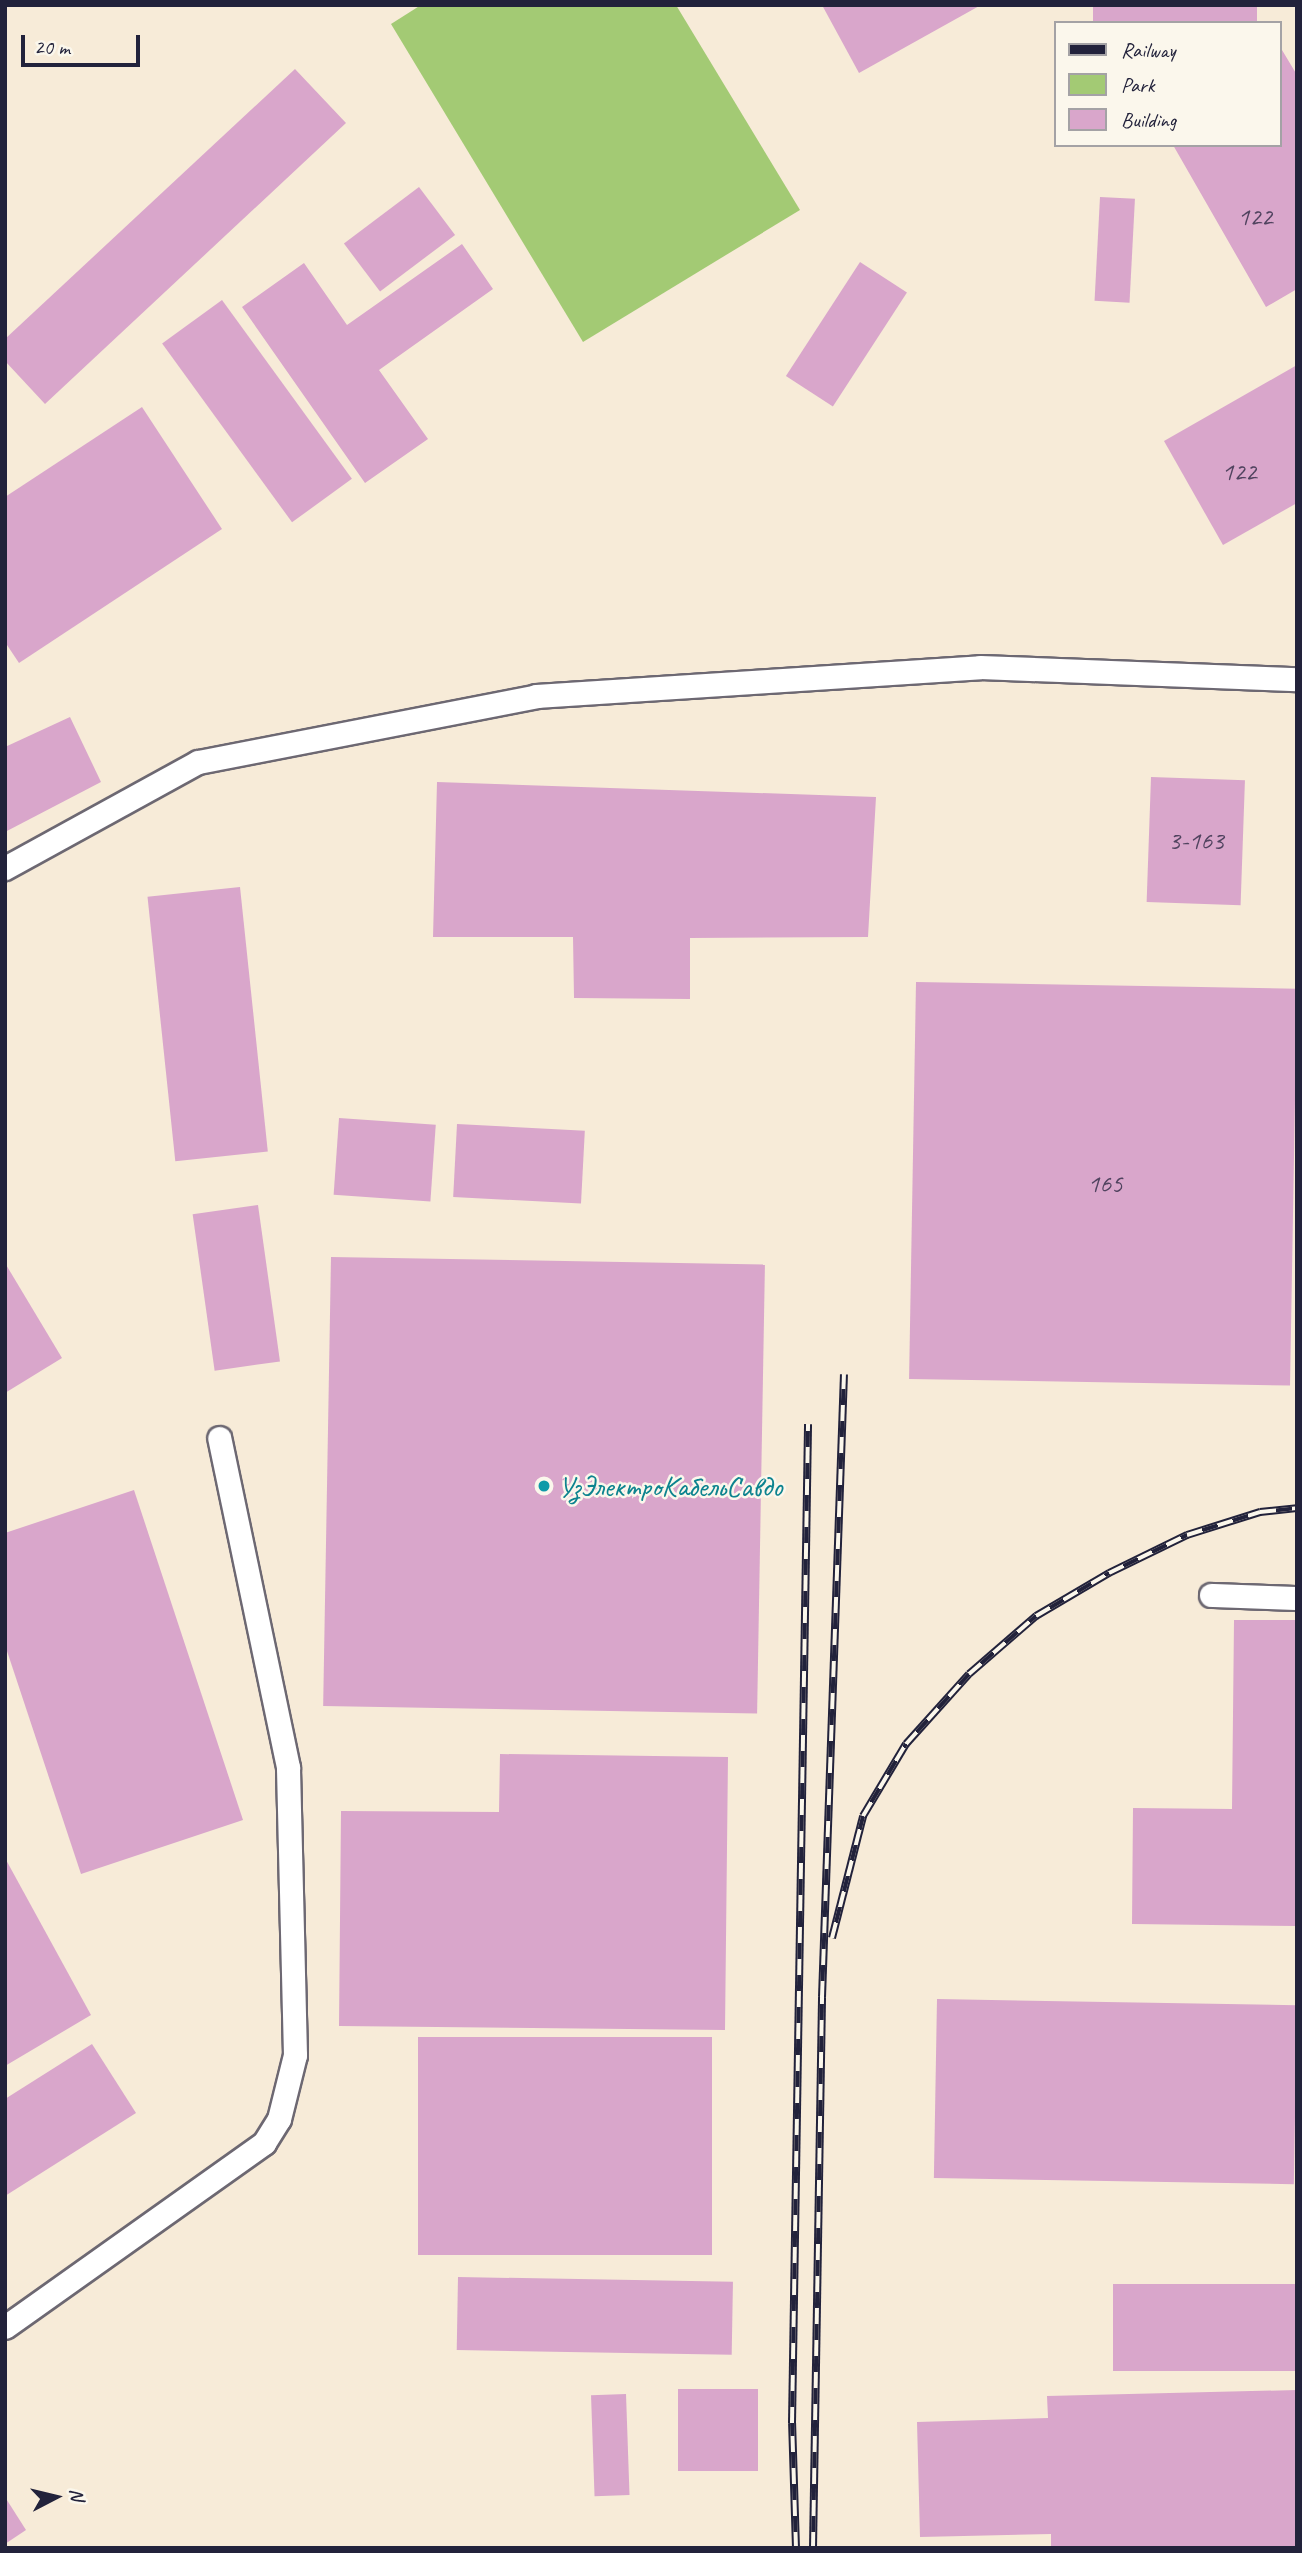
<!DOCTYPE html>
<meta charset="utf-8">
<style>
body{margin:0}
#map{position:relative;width:1302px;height:2553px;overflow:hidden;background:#f7ebd8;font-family:Caveat,sans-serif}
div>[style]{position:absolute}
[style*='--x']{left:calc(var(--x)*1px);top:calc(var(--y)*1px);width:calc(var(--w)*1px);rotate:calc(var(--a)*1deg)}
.green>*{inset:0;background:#a3ca74}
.building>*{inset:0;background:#d9a6cb;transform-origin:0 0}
.roads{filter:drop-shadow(2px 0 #6d6872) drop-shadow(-2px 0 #6d6872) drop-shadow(0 2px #6d6872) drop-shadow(0 -2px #6d6872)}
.lane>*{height:23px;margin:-11.5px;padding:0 11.5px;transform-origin:11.5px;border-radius:11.5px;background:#fff}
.rail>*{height:8px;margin-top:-4px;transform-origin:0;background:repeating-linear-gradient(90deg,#fbf7ec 0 16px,#22223b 0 32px);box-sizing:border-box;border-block:2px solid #22223b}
.dots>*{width:19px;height:19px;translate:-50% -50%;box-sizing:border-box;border:4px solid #fbf7ec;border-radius:50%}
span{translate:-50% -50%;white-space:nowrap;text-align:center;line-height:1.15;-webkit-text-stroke:5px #fbf7ec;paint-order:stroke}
.number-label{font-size:26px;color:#50435f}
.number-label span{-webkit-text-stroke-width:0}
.culture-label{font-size:30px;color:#0d838f}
.left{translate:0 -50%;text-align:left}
.frame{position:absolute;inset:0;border:7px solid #22223b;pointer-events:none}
.legend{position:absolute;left:1054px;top:21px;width:228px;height:126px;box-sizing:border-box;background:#fbf7ec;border:2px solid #a4a2a5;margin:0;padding:9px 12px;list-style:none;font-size:21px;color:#22223b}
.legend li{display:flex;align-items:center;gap:14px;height:35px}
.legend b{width:35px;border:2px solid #a4a2a5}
.north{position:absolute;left:21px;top:2462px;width:70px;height:70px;-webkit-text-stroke:5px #fbf7ec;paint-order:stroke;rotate:83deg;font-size:19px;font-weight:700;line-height:28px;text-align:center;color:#22223b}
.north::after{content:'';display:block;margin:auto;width:24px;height:32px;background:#22223b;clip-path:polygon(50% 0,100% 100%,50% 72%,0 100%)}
.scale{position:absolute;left:21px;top:35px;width:119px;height:32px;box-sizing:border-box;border:4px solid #22223b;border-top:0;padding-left:9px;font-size:21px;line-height:24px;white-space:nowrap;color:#22223b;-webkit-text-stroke:5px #fbf7ec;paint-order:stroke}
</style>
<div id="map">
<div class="green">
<i style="clip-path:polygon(421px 5px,676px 5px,800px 210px,583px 342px,391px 24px)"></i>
</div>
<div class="building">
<i style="clip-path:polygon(822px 5px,981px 5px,859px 73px)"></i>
<i style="left:1093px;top:5px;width:164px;height:21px"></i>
<i style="clip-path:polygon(1279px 45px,1297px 75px,1297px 289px,1266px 307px,1173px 145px,1279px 145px)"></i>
<i style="clip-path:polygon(295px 69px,346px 123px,45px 404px,5px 361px,5px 339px)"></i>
<i style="left:419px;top:187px;width:60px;height:94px;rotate:53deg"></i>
<i style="left:1100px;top:197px;width:35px;height:104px;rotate:3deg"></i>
<i style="clip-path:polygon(462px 244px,493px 289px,379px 370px,428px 439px,365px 483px,242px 307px,304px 263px,347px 325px)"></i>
<i style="left:860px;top:262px;width:56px;height:136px;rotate:33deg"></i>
<i style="left:222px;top:300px;width:221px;height:74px;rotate:54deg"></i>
<i style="clip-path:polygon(1297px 365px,1297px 503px,1223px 545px,1164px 441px)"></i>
<i style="clip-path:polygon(142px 407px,222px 529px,19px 663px,5px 642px,5px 497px)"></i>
<i style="clip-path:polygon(70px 717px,101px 782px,5px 832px,5px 747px)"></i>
<i style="left:1151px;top:777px;width:94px;height:125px;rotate:2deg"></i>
<i style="clip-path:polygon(437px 782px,876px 797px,868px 937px,690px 938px,690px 999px,574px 998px,573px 937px,433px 937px)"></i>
<i style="left:240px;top:887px;width:266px;height:93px;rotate:84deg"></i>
<i style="left:916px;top:982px;width:381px;height:397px;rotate:1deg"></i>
<i style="left:339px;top:1118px;width:97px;height:77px;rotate:4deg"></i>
<i style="left:457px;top:1124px;width:128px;height:73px;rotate:3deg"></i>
<i style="left:258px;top:1205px;width:158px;height:66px;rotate:82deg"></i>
<i style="left:331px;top:1257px;width:434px;height:449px;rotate:1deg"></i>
<i style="clip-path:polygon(5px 1263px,62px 1358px,5px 1393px)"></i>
<i style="clip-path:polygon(134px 1490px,243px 1820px,81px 1874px,5px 1645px,5px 1533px)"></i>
<i style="clip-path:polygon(1234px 1620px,1297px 1620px,1297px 1926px,1132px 1924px,1133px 1808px,1232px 1809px)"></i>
<i style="clip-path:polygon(500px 1754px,728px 1757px,725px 2030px,339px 2026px,341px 1811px,499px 1812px)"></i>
<i style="clip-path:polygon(5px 1858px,91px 2015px,5px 2066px)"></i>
<i style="left:937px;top:1999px;width:360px;height:179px;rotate:1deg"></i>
<i style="left:418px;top:2037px;width:294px;height:218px"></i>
<i style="clip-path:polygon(92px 2044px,136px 2113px,5px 2196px,5px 2099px)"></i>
<i style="left:458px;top:2277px;width:275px;height:73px;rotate:1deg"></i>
<i style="left:1113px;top:2284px;width:184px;height:87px"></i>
<i style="left:678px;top:2389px;width:80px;height:82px"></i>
<i style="clip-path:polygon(1297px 2390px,1297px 2548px,1051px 2548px,1051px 2534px,920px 2537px,917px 2422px,1048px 2418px,1047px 2396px)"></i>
<i style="left:626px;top:2394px;width:101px;height:35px;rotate:88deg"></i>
<i style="clip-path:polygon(5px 2497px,26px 2530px,5px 2544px)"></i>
</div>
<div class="roads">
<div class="lane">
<i style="--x:5;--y:868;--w:220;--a:-28.8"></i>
<i style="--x:198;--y:762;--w:344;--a:-11"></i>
<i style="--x:536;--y:696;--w:445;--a:-3.7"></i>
<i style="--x:980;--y:667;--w:317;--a:2.2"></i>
<i style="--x:1211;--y:1595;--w:86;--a:2"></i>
<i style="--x:5;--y:2327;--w:318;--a:-35.4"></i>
<i style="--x:264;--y:2143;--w:28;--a:-58"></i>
<i style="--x:279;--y:2119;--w:66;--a:-76"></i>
<i style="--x:295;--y:2055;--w:288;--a:-91.4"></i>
<i style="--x:288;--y:1767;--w:336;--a:-101.8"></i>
</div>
</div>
<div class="rail">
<i style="--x:832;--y:1938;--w:126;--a:-75.7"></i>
<i style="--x:863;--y:1816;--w:84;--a:-59.2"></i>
<i style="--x:906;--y:1744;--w:94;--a:-48"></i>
<i style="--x:969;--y:1674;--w:89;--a:-40.9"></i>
<i style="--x:1036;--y:1616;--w:85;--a:-30.5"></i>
<i style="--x:1109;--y:1573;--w:87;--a:-26"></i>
<i style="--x:1187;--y:1535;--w:77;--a:-17.5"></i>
<i style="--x:1260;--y:1512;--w:37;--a:-6"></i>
<i style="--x:796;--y:2548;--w:125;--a:-91.8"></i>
<i style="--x:792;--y:2423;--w:999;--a:-89.08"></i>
<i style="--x:813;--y:2548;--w:551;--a:-89.06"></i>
<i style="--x:822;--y:1997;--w:623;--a:-87.98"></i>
</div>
<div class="dots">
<i style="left:544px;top:1486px;background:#0f9aa8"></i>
</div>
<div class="number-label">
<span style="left:1255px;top:217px">122</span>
<span style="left:1239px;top:472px">122</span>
<span style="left:1196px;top:841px">3-163</span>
<span style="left:1105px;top:1184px">165</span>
</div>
<div class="culture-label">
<span class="left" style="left:558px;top:1486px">УзЭлектроКабельСавдо</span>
</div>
<div class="frame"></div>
<ul class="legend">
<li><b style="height:9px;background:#22223b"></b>Railway</li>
<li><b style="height:19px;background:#a3ca74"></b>Park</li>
<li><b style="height:19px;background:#d9a6cb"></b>Building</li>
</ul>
<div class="north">N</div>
<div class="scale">20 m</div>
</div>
